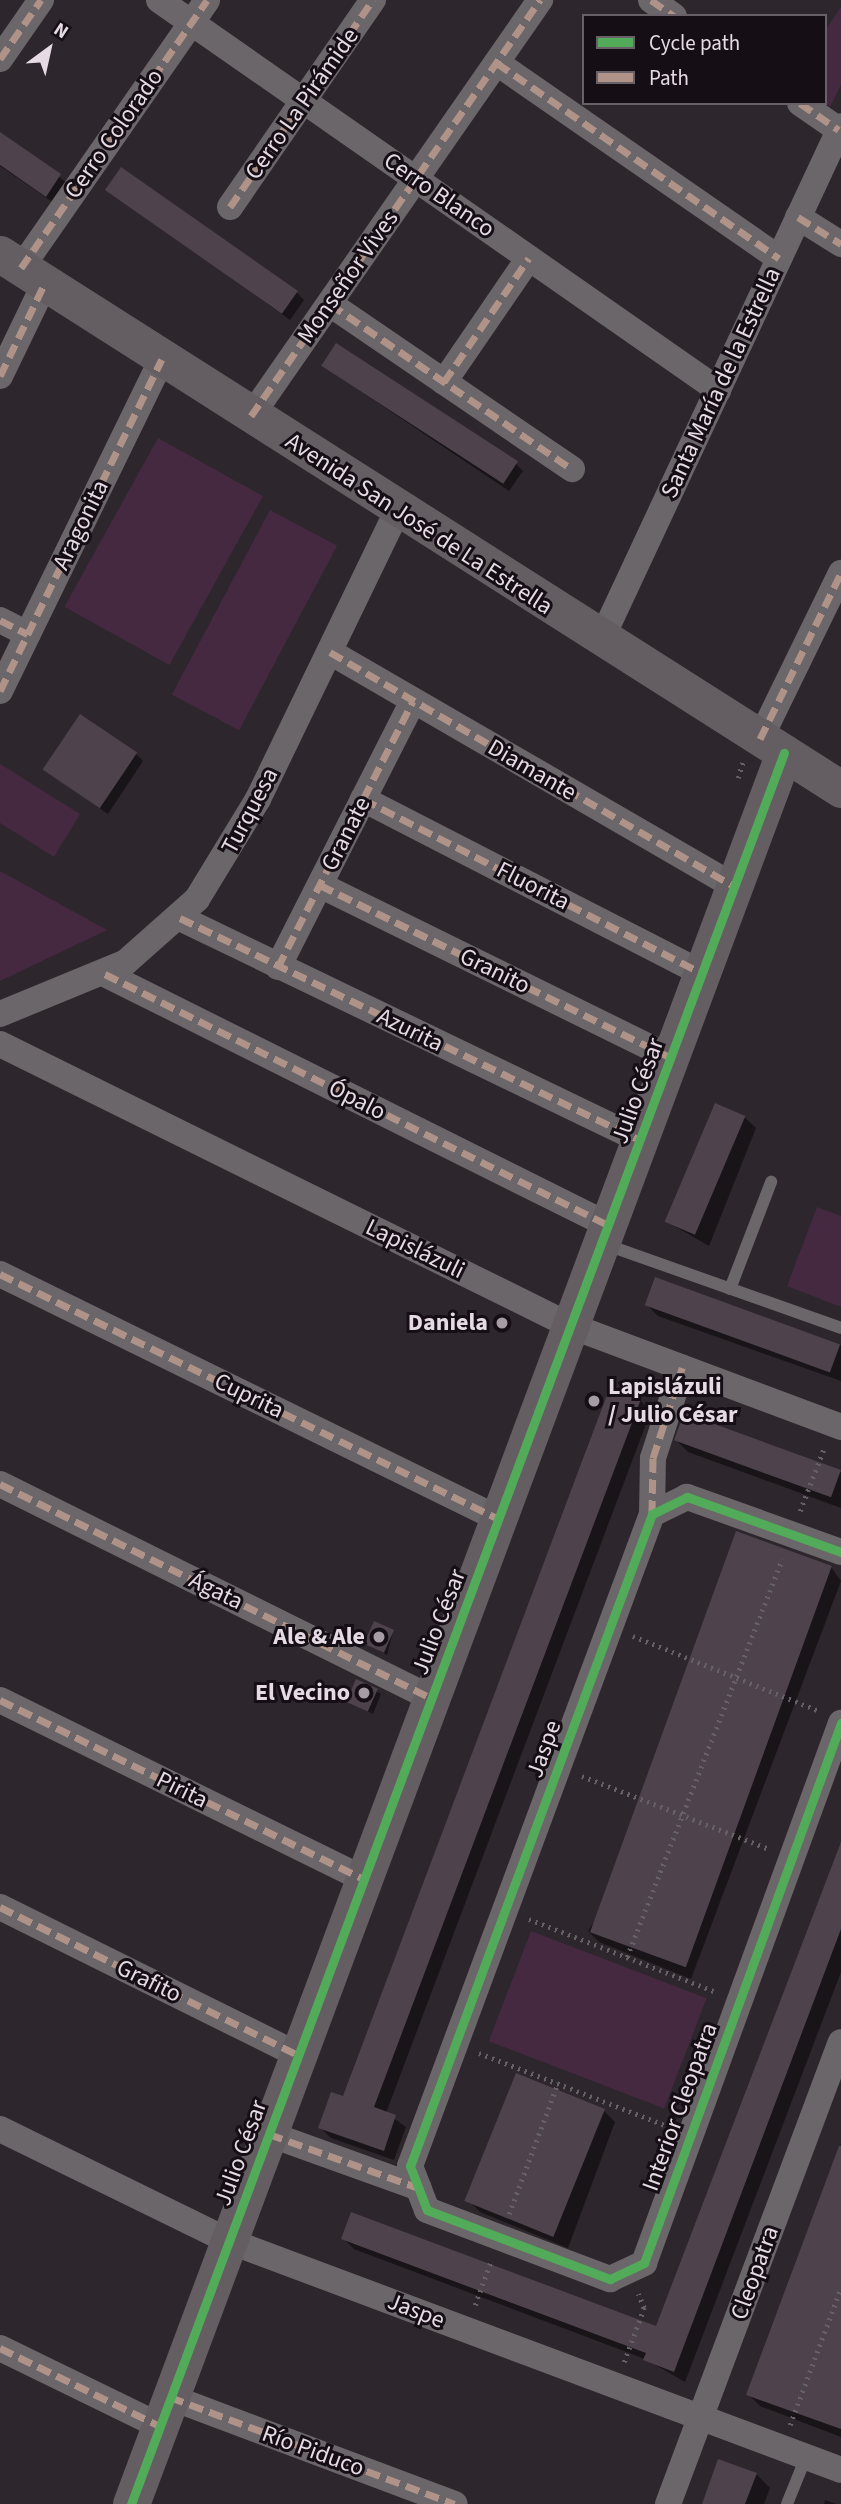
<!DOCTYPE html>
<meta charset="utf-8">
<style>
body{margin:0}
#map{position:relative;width:841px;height:2504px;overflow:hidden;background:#2e262d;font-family:"Source Sans 3",sans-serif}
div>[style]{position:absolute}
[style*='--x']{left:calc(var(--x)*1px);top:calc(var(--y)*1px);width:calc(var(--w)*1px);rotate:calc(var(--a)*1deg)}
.green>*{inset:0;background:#442941;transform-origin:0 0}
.shadow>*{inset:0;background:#0007}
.building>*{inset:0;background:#4e424d;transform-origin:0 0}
.path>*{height:4.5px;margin-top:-2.25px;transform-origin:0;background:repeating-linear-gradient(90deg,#656164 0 2px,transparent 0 7px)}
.lane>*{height:12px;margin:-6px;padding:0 6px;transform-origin:6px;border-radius:6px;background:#6a6669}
.street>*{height:26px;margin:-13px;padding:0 13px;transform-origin:13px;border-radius:13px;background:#6a6669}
.secondary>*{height:37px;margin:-18.5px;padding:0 18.5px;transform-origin:18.5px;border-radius:18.5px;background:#645e63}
.quiet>*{height:7px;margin-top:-3.5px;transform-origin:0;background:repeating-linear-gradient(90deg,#af9288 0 14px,transparent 0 21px)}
.cycleway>*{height:9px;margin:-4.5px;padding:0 4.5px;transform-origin:4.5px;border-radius:4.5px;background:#51ab58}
.dots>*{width:19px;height:19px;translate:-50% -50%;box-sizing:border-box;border:4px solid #150e15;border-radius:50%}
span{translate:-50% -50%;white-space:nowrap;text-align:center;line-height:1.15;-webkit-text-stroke:6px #150e15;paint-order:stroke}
.street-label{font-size:24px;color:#e6dbe4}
.poi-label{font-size:24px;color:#e6dbe4;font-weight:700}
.right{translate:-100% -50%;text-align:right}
.left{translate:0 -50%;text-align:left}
.legend{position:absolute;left:582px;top:14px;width:245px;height:91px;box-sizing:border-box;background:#150e15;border:2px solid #696068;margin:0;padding:9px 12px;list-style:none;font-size:21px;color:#e6dbe4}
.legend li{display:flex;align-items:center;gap:14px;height:35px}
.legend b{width:35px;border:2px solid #696068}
.north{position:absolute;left:14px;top:14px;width:70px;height:70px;-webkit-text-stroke:5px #150e15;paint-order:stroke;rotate:33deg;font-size:19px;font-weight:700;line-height:28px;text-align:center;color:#e6dbe4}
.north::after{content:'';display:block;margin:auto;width:24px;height:32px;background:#e6dbe4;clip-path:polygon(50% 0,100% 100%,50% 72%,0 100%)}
</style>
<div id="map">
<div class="green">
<i style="clip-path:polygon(841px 7px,841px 85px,830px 107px,825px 103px,825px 31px)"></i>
<i style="left:158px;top:438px;width:120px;height:193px;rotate:29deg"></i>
<i style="left:270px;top:510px;width:76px;height:209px;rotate:28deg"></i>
<i style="clip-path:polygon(0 764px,80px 814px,54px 857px,0 823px)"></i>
<i style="clip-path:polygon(0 871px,107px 930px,0 981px)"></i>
<i style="clip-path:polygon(817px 1207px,841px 1216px,841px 1307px,787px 1286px)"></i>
<i style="left:531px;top:1931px;width:188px;height:118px;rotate:21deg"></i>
</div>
<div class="shadow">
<i style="clip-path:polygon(0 133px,67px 183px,54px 203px,0 166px)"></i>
<i style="clip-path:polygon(107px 190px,297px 293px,304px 300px,290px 320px)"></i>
<i style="clip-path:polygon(323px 366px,516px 464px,523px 471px,509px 491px)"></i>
<i style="clip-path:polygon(136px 754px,143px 761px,108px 814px,45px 770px)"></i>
<i style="clip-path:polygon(744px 1117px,756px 1128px,709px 1246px,669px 1223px)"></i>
<i style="clip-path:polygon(646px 1304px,841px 1345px,841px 1381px,658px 1316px)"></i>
<i style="clip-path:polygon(640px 1400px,651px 1411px,386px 2113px,406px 2127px,394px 2160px,331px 2138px,320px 2127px,344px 2098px)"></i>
<i style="clip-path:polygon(677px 1441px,841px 1472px,841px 1508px,688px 1452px)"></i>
<i style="clip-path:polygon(831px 1567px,841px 1581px,691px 1979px,599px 1942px,588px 1931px)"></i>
<i style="clip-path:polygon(393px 1632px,387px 1655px,366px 1643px)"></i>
<i style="clip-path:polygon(357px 1681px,381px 1694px,373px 1714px,349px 1702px)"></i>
<i style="clip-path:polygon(841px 1845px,841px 1972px,685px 2382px,645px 2359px,354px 2249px,343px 2238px,657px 2329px)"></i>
<i style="clip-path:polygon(604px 2111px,615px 2122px,568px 2248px,480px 2212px,469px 2201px)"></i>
<i style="clip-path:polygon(841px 2144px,841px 2437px,760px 2406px,748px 2394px)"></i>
<i style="clip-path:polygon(756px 2474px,770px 2488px,764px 2504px,704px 2504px)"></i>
<i style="clip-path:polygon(825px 2500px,836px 2504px,824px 2504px)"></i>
</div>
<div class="building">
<i style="clip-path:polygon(0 132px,61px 174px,46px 197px,0 165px)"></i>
<i style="left:121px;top:167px;width:216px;height:28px;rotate:35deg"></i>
<i style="left:336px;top:343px;width:217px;height:27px;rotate:33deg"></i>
<i style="left:80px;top:714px;width:69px;height:67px;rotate:34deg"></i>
<i style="left:715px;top:1103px;width:33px;height:129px;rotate:23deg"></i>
<i style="left:655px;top:1277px;width:197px;height:30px;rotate:20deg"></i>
<i style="clip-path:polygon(610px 1387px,641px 1399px,374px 2107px,396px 2115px,384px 2151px,318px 2128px,331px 2092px,343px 2096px)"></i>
<i style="left:684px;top:1413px;width:167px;height:29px;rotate:20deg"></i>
<i style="left:736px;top:1531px;width:102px;height:427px;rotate:20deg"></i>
<i style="left:374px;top:1621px;width:22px;height:25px;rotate:24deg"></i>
<i style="left:356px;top:1679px;width:24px;height:25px;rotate:24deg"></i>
<i style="clip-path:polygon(841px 1842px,841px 1929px,674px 2372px,643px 2360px,646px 2353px,341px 2239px,351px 2212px,656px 2326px)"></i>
<i style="left:516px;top:2073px;width:96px;height:138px;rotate:22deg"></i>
<i style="clip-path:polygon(839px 2146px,841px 2146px,841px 2429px,746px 2395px)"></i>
<i style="clip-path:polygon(718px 2459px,757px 2473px,745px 2504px,702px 2504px)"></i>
</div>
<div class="path">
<i style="--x:738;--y:778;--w:17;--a:-73"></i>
<i style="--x:800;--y:1511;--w:67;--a:-69.1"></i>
<i style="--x:633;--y:1636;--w:201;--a:21.9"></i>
<i style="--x:582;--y:1776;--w:201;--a:21.3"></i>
<i style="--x:529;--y:1919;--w:201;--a:21.3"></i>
<i style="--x:627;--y:1957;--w:427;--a:-68.7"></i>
<i style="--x:479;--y:2053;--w:202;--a:21.2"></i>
<i style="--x:509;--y:2214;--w:140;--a:-69.5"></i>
<i style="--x:475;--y:2305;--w:47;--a:-70"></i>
<i style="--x:624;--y:2362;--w:58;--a:-69.7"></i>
<i style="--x:644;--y:2308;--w:15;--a:-113"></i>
<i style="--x:790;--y:2425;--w:146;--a:-69.6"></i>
</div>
<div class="lane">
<i style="--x:604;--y:1244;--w:251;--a:19.5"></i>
<i style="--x:730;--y:1289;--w:115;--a:-69"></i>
<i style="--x:787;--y:2504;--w:51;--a:-68"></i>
</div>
<div class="street">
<i style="--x:159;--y:0;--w:682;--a:34.9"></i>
<i style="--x:651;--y:0;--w:28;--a:35"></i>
<i style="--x:0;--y:59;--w:72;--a:-55.2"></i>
<i style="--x:497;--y:63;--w:343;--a:34.7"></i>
<i style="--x:800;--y:103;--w:47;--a:34.7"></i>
<i style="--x:230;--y:207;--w:252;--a:-55.4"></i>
<i style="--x:798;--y:217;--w:51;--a:32.1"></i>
<i style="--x:21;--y:268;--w:326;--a:-55.2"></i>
<i style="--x:330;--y:304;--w:293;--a:34.3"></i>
<i style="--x:0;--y:376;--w:103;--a:-64.2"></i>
<i style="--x:444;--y:382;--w:150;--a:-55.6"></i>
<i style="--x:251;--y:416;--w:507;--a:-55.21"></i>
<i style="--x:0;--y:620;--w:31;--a:27"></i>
<i style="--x:601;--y:640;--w:567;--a:-64.97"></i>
<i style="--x:330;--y:652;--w:468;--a:30.1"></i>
<i style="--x:0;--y:691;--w:369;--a:-64"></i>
<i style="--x:760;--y:739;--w:185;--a:-64"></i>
<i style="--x:363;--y:799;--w:381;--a:27.2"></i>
<i style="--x:320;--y:885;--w:391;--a:26.2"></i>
<i style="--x:180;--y:918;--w:511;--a:25.76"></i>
<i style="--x:278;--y:967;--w:298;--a:-63.1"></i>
<i style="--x:105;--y:974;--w:562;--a:26.52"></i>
<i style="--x:0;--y:1014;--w:136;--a:-22.4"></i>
<i style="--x:126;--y:962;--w:95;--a:-41.6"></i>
<i style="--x:197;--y:899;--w:117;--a:-58.6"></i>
<i style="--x:258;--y:799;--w:321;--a:-64.2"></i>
<i style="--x:0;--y:1044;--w:637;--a:26.28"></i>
<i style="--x:571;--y:1326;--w:288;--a:20.5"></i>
<i style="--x:0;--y:1274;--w:556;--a:26.15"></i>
<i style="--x:0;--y:1484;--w:481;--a:26.4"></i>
<i style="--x:652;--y:1514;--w:56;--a:-89"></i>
<i style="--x:653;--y:1458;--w:95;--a:-72.1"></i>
<i style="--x:841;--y:1552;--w:164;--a:-160.3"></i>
<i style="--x:687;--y:1497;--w:39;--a:154"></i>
<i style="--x:652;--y:1514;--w:695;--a:110.36"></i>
<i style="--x:410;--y:2166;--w:47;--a:68.9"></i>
<i style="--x:427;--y:2210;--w:196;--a:20.7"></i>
<i style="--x:610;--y:2279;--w:38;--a:-25"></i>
<i style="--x:644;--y:2263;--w:575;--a:-69.96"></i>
<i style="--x:0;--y:1700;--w:406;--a:26.2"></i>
<i style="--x:0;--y:1907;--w:333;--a:26.4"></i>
<i style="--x:0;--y:2129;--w:255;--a:26.1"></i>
<i style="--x:229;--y:2241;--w:653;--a:20.51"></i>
<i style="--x:269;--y:2134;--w:159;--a:19.8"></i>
<i style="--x:0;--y:2348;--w:178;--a:26"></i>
<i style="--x:170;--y:2397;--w:304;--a:20.6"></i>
<i style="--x:668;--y:2504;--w:493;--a:-69.5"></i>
</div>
<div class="secondary">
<i style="--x:0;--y:254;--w:997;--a:32.46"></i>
<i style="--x:131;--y:2504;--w:1869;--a:-69.55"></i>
</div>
<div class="quiet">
<i style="--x:651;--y:0;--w:28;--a:35"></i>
<i style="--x:0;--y:59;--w:72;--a:-55.2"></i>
<i style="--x:497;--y:63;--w:343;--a:34.7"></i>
<i style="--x:800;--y:103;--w:47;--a:34.7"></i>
<i style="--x:230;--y:207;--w:252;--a:-55.4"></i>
<i style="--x:798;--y:217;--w:51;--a:32.1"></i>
<i style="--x:21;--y:268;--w:326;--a:-55.2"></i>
<i style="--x:330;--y:304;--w:293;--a:34.3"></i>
<i style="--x:0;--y:376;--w:103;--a:-64.2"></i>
<i style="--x:444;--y:382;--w:150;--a:-55.6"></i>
<i style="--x:251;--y:416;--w:507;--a:-55.21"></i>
<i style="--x:0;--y:620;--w:31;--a:27"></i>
<i style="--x:330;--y:652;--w:468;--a:30.1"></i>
<i style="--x:0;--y:691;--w:369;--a:-64"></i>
<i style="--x:760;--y:739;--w:185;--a:-64"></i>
<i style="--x:363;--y:799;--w:381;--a:27.2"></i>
<i style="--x:320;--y:885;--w:391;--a:26.2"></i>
<i style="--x:180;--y:918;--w:511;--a:25.76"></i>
<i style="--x:278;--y:967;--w:298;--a:-63.1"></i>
<i style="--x:105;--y:974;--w:562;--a:26.52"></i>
<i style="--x:0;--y:1274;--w:556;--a:26.15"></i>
<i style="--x:0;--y:1484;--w:481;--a:26.4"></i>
<i style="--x:652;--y:1514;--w:56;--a:-89"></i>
<i style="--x:653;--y:1458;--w:95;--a:-72.1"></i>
<i style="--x:0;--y:1700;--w:406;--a:26.2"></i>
<i style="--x:0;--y:1907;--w:333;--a:26.4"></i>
<i style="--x:269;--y:2134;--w:159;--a:19.8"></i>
<i style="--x:0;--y:2348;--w:178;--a:26"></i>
<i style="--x:170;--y:2397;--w:304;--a:20.6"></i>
</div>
<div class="cycleway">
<i style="--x:841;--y:1552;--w:164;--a:-160.3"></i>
<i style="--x:687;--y:1497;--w:39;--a:154"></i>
<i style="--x:652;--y:1514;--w:695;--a:110.36"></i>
<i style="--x:410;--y:2166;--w:47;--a:68.9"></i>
<i style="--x:427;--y:2210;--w:196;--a:20.7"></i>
<i style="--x:610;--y:2279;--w:38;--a:-25"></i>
<i style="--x:644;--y:2263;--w:575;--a:-69.96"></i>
<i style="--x:131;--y:2504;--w:1869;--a:-69.55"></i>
</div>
<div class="dots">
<i style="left:502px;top:1323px;background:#a69ca4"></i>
<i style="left:594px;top:1401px;background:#a69ca4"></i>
<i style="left:379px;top:1637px;background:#a69ca4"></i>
<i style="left:364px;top:1693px;background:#a69ca4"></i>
</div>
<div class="street-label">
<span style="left:302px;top:104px;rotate:-55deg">Cerro La Pirámide</span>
<span style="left:114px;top:134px;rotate:-55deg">Cerro Colorado</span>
<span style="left:439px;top:195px;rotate:35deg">Cerro Blanco</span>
<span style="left:348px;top:277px;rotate:-55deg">Monseñor Vives</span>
<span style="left:721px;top:383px;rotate:-65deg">Santa María de la Estrella</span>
<span style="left:419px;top:524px;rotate:33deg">Avenida San José de La Estrella</span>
<span style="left:81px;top:525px;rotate:-64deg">Aragonita</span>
<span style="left:532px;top:770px;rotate:30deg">Diamante</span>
<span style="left:250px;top:811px;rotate:-62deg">Turquesa</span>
<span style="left:346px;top:834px;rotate:-63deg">Granate</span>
<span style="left:533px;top:886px;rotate:27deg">Fluorita</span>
<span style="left:495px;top:971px;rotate:26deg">Granito</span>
<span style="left:410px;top:1030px;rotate:26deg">Azurita</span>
<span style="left:638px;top:1091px;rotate:-70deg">Julio César</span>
<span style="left:357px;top:1100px;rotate:27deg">Ópalo</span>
<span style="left:415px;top:1249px;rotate:26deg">Lapislázuli</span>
<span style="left:249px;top:1396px;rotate:26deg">Cuprita</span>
<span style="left:216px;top:1591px;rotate:26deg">Ágata</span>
<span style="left:439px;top:1622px;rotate:-69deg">Julio César</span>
<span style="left:544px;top:1749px;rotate:-70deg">Jaspe</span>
<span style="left:182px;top:1790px;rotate:26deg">Pirita</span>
<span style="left:149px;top:1981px;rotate:26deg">Grafito</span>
<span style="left:680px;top:2107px;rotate:-70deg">Interior Cleopatra</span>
<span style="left:241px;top:2153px;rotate:-70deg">Julio César</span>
<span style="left:755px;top:2273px;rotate:-70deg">Cleopatra</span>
<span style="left:416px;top:2311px;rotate:21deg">Jaspe</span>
<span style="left:313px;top:2451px;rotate:20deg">Río Piduco</span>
</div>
<div class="poi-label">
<span class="right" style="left:488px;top:1323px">Daniela</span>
<span class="left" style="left:608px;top:1401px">Lapislázuli<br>/ Julio César</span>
<span class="right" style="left:365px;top:1637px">Ale &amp; Ale</span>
<span class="right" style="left:350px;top:1693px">El Vecino</span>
</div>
<ul class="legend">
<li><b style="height:9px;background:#51ab58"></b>Cycle path</li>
<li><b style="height:9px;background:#af9288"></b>Path</li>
</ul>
<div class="north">N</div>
</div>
